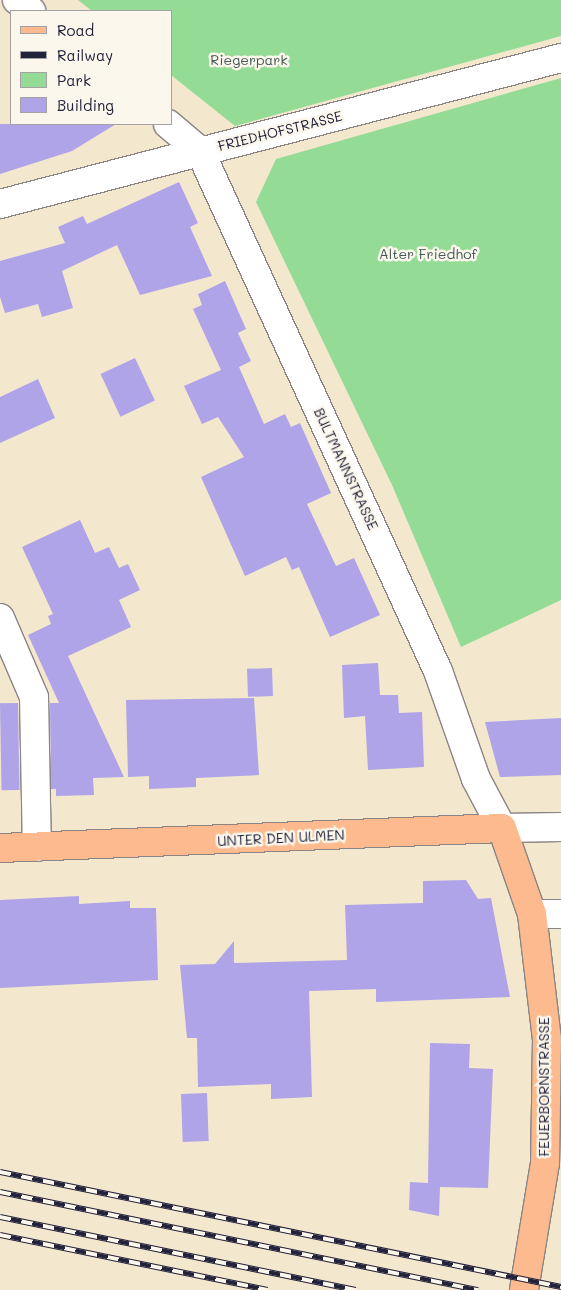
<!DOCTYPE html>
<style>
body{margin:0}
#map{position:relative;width:561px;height:1290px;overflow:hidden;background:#f3e7ce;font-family:Mali,sans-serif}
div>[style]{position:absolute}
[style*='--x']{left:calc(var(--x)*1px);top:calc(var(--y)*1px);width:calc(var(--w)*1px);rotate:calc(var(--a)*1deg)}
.green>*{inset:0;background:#94db95}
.building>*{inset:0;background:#afa4e8;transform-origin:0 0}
.roads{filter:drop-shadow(1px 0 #8a8484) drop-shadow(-1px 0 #8a8484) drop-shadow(0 1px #8a8484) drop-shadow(0 -1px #8a8484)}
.minor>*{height:28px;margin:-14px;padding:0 14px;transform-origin:14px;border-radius:14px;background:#fff}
.major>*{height:28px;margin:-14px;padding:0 14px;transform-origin:14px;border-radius:14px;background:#fcba8e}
.rail>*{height:5.5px;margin-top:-2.75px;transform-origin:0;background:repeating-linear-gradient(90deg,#fbf7ec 0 11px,#22223b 0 22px);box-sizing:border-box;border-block:1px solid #22223b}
span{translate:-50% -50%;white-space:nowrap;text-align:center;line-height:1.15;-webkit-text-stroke:5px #fbf7ec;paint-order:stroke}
.park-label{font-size:14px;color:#445a56}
.street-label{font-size:14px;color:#22223b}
.legend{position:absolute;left:10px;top:10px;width:162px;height:115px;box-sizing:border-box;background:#fbf7ec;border:1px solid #a4a2a5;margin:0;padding:6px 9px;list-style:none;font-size:15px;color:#22223b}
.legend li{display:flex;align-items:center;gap:10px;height:25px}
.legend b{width:25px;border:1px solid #a4a2a5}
</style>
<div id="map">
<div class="green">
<i style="clip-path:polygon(78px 0,561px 0,561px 36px,235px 126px,171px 75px,171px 11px,92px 11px)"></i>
<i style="clip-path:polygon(561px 78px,561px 600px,461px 647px,392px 485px,256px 202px,276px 159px)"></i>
</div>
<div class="building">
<i style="clip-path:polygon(0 124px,116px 124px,72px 151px,0 174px)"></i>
<i style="clip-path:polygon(179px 182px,198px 223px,190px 227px,212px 276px,140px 295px,117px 245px,62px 271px,73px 308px,42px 317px,38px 304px,5px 313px,0 297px,0 261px,65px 243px,58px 227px,83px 216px,87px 224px)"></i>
<i style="clip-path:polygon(225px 281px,246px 329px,238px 333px,251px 361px,239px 367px,264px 424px,285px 414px,291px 427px,300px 423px,331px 493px,307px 504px,336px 566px,354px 558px,380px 615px,330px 637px,299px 567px,292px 570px,286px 557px,245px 576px,201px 477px,244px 457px,218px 417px,202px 424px,184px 386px,221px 370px,193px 309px,202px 305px,198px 294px)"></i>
<i style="left:135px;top:358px;width:47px;height:38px;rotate:65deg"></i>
<i style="clip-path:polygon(38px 379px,55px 418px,0 443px,0 397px)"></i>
<i style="clip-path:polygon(80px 520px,95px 553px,109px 547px,119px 568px,128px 564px,140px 590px,119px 600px,131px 627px,68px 656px,124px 777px,93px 778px,94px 795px,56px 796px,56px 789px,51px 789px,50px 703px,59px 703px,28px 635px,51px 624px,48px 616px,53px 614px,22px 547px)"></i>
<i style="clip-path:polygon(378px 663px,380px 695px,398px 695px,399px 713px,422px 712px,424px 767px,368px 770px,365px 716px,344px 718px,342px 665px)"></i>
<i style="left:272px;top:668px;width:28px;height:25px;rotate:88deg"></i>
<i style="clip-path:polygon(254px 698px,259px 775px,196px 778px,196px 787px,149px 789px,149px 776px,128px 777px,126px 700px)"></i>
<i style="left:18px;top:703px;width:87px;height:18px;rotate:89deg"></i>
<i style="clip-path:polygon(561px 718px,561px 775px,500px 777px,485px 722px)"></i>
<i style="clip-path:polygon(466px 880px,478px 899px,491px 898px,510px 997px,376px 1002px,376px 989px,309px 991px,312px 1097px,271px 1099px,271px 1084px,198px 1087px,197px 1038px,187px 1038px,180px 965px,215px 964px,234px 941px,234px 963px,347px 960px,345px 905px,423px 903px,423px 881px)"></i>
<i style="clip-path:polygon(79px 896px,79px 904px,130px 901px,130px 908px,156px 908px,158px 980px,0 988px,0 900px)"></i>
<i style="clip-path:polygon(430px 1043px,470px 1044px,469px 1068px,493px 1069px,488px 1188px,440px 1187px,439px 1216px,409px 1210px,410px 1182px,428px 1183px)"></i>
<i style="left:207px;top:1093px;width:48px;height:26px;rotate:88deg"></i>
</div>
<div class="roads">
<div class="minor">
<i style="--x:17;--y:0;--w:18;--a:38"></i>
<i style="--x:168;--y:124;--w:42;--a:40.2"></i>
<i style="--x:200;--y:151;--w:572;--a:65.41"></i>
<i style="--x:438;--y:671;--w:114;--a:70.6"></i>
<i style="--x:476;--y:779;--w:55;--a:62"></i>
<i style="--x:502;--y:828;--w:59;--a:-1"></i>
<i style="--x:0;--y:204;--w:580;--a:-14.59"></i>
<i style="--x:0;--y:618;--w:86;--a:66.7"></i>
<i style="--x:34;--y:697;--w:150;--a:88.9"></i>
<i style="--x:532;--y:914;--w:29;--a:0"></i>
</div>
<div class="major">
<i style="--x:0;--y:848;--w:502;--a:-2.28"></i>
<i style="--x:502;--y:828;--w:91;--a:70.8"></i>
<i style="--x:532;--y:914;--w:126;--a:83.2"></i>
<i style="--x:547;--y:1039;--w:124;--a:90.9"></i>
<i style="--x:545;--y:1163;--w:129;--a:99.4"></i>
</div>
</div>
<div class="rail">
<i style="--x:0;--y:1172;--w:573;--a:11.58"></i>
<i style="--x:0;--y:1192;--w:488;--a:11.6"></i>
<i style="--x:0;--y:1217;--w:363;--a:11.6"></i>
<i style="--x:0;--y:1235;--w:273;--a:11.6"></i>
</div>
<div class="park-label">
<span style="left:249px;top:60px">Riegerpark</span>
<span style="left:428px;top:254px">Alter Friedhof</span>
</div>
<div class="street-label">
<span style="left:280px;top:131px;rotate:-14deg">FRIEDHOFSTRASSE</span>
<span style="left:346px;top:469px;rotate:65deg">BULTMANNSTRASSE</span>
<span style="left:281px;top:838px;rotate:-3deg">UNTER DEN ULMEN</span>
<span style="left:544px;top:1087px;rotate:-90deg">FEUERBORNSTRASSE</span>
</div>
<ul class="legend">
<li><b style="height:6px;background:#fcba8e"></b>Road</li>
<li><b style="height:6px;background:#22223b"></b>Railway</li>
<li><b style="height:14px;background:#94db95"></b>Park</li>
<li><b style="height:14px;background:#afa4e8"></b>Building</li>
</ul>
</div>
